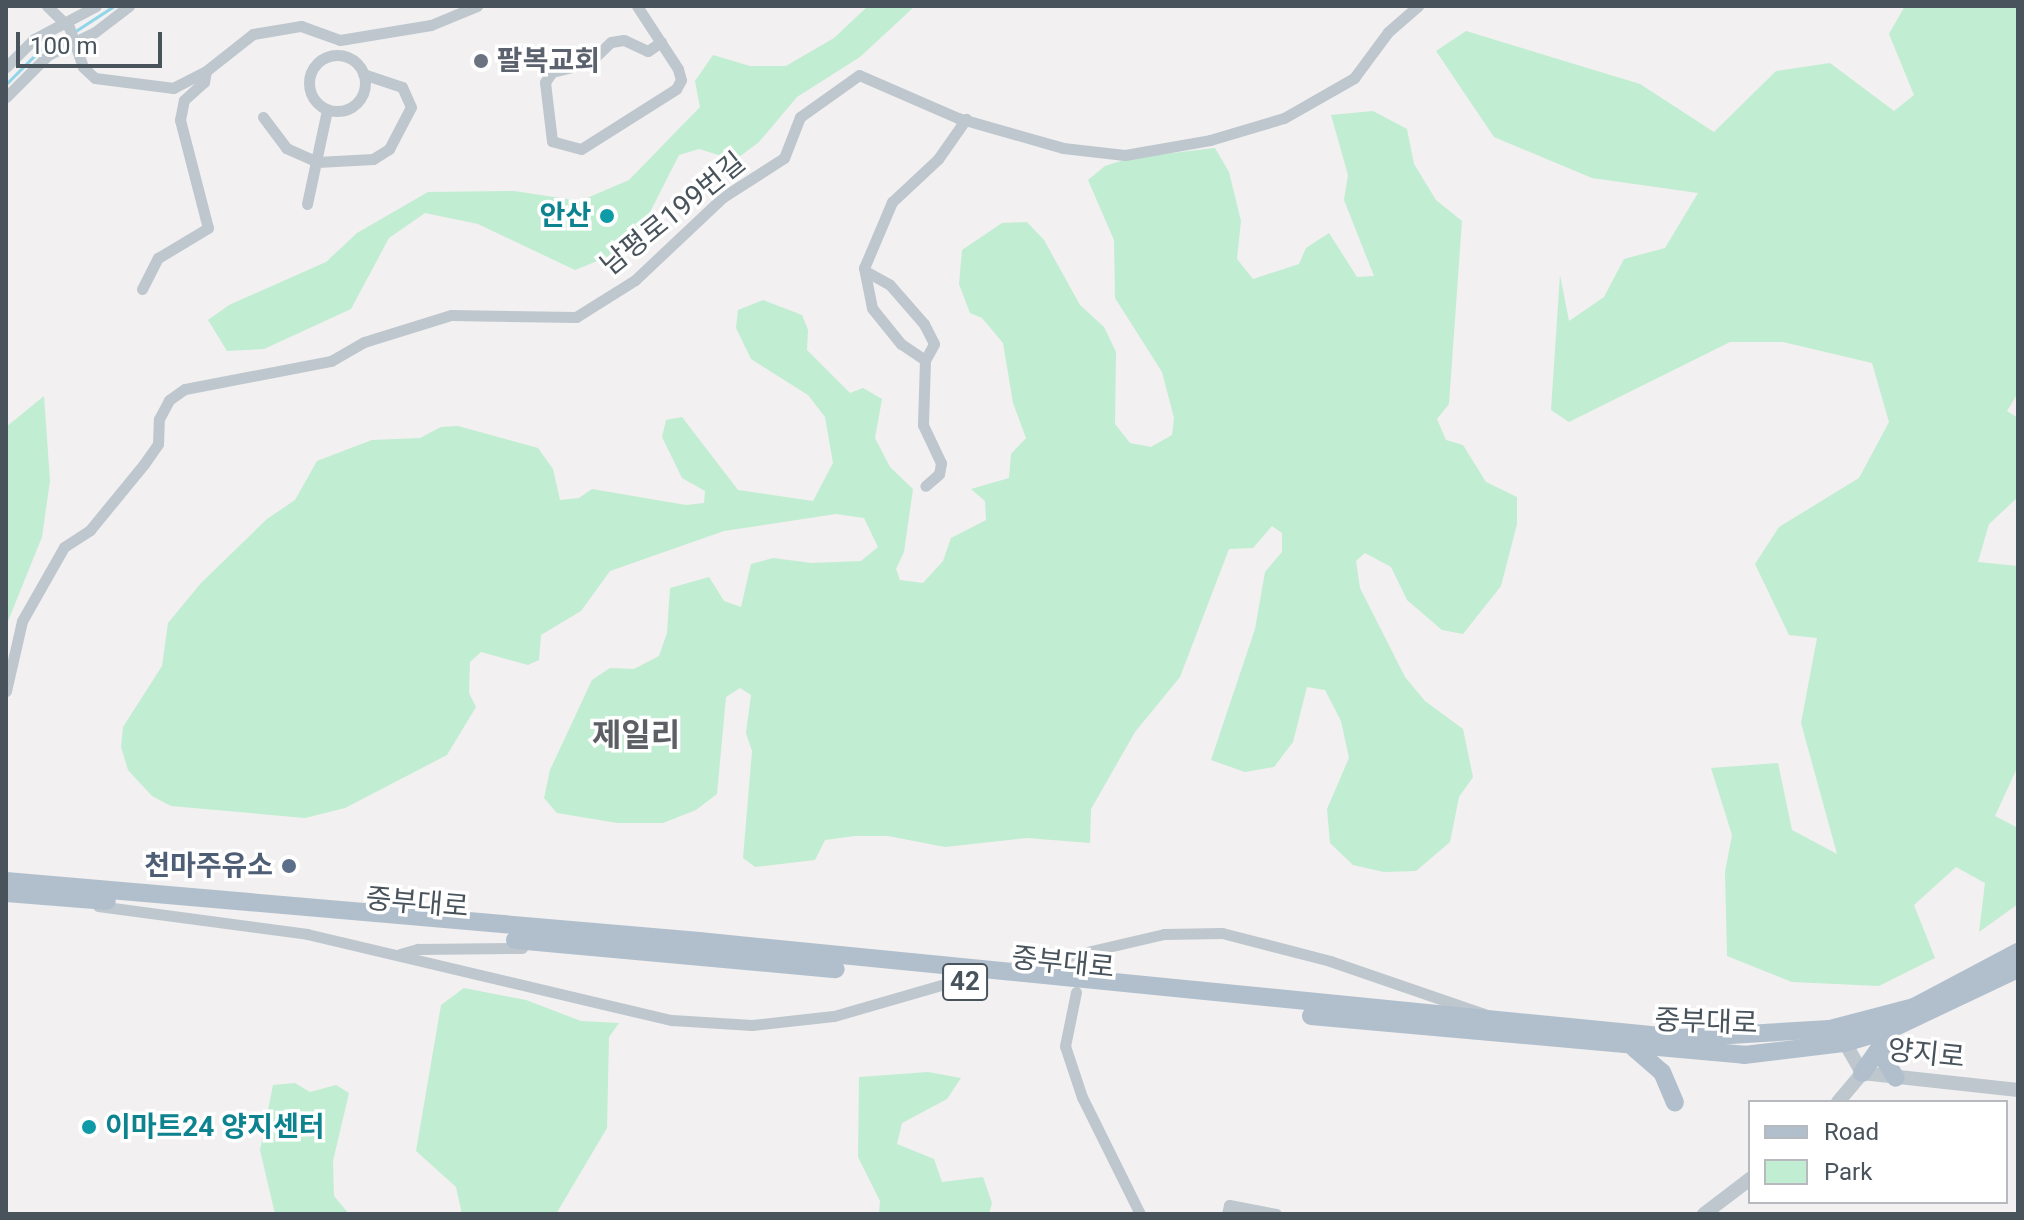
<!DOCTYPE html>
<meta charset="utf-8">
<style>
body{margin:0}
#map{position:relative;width:2024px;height:1220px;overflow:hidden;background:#f2f0f0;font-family:Roboto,"Noto Sans KR",sans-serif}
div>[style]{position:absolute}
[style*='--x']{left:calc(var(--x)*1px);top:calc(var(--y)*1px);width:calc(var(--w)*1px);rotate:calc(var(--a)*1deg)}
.green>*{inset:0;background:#c1edd2}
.stream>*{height:3px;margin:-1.5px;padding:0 1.5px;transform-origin:1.5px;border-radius:1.5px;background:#90d6e8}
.minor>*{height:11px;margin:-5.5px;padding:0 5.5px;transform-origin:5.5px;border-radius:5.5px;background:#bec7ce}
.minor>.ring{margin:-5.5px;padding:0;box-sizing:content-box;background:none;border:11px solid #bec7ce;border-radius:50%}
.tertiary>*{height:14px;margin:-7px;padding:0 7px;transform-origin:7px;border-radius:7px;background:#bec7ce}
.primary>*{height:18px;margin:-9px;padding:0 9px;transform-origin:9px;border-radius:9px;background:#b1bfcd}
.dots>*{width:22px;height:22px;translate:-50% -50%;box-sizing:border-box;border:4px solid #fff;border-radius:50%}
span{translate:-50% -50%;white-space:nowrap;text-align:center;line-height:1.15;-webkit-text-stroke:7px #fff;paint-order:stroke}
.shield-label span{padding:2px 6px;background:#fff;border:2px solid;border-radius:6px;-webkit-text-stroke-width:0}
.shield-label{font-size:26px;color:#48535c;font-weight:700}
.worship-label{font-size:28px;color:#5b616d;font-weight:700}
.left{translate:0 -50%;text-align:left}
.street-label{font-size:28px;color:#48535c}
.culture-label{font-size:28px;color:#0d838f;font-weight:700}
.right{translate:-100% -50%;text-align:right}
.service-label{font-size:28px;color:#4e5e75;font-weight:700}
.quarter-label{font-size:32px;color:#5c6064;font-weight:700}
.frame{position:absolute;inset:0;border:8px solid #48535c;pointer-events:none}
.legend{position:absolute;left:1748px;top:1100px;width:260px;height:104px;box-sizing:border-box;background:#fff;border:2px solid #b6babe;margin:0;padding:10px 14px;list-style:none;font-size:24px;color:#48535c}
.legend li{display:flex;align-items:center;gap:16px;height:40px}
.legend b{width:40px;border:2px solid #b6babe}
.scale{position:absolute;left:16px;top:32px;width:146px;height:36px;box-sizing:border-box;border:4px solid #48535c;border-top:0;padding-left:10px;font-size:24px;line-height:28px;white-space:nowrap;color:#48535c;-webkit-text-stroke:6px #fff;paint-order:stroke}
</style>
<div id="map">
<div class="green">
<i style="clip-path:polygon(868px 6px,915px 6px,860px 57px,797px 97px,759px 142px,735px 160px,699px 149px,679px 155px,643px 226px,607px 257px,575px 270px,478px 224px,425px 213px,389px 238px,351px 309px,264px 349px,227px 351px,208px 320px,229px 305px,326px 262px,357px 233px,428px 192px,514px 191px,580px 201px,629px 180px,700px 107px,695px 81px,713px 55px,750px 66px,786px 66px,834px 38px)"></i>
<i style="clip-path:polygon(1905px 6px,2018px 6px,2018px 393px,2007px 411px,2018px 418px,2018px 497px,1989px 524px,1978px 562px,2018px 566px,2018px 766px,1995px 816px,2018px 828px,2018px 904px,1979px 932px,1985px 883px,1956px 867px,1914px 905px,1935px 958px,1879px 986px,1792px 982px,1727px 956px,1725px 872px,1732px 835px,1711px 768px,1778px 763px,1792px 830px,1837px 854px,1801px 723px,1817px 638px,1789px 635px,1755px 564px,1779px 527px,1859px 478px,1889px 422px,1872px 363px,1783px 342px,1730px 342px,1569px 422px,1551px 410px,1560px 275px,1569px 321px,1604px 297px,1624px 259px,1665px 248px,1698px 193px,1592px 178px,1494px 137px,1436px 51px,1466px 31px,1640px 84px,1714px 132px,1776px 71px,1830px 63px,1894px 111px,1914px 95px,1889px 34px)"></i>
<i style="clip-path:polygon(1373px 111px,1407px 129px,1414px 164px,1436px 200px,1462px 221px,1449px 404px,1437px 419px,1446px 440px,1463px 445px,1486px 482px,1517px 497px,1517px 524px,1501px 586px,1463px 634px,1442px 630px,1407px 600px,1391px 567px,1365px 553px,1356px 561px,1360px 588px,1405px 677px,1425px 701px,1463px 729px,1473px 777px,1459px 797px,1450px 842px,1416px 871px,1384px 872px,1353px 865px,1330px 843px,1327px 809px,1349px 758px,1341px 721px,1325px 690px,1307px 687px,1293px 742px,1274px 767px,1245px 772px,1211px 760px,1255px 629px,1265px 572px,1282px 552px,1282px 533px,1272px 526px,1253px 548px,1229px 549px,1180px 677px,1135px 732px,1091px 809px,1090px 843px,1027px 838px,945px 847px,888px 836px,855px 836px,825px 840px,815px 860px,755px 867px,743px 858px,752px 751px,746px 733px,751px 695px,740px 688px,726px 697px,717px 794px,696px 810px,663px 823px,617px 823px,557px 813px,544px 798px,550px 770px,592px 680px,610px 668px,634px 669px,659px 656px,667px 633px,670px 588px,709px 577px,724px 601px,741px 607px,751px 564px,773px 558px,812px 563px,861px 561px,878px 547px,864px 518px,836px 514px,724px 531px,610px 571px,581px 611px,541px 635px,539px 660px,528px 665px,481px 652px,470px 662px,469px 693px,476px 707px,447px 755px,345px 808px,305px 818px,171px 806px,152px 796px,128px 770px,121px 747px,123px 727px,162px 666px,168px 623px,201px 583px,267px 519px,295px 500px,317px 461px,372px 440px,420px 438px,441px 427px,458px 426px,538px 448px,553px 469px,560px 500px,579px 498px,592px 489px,686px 505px,704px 503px,705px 491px,682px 478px,662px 437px,666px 420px,682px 417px,738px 490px,813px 501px,833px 463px,825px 417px,808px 395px,751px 359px,736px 328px,738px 310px,763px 300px,802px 315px,808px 330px,807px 350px,850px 393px,863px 388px,882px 399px,875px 438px,890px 467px,913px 489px,904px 552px,896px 569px,900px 580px,923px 583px,943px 561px,951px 538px,986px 520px,985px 501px,971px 489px,1009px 478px,1011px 454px,1026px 438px,1013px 403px,1003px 343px,982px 318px,970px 313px,959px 284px,962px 250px,1002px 223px,1027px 222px,1044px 240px,1080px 305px,1104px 327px,1116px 352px,1115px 424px,1130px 443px,1151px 447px,1172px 435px,1174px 418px,1162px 372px,1115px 298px,1114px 240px,1088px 180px,1105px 166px,1130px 158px,1215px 148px,1229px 172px,1241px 221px,1237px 259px,1253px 279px,1299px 264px,1306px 248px,1329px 233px,1357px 277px,1374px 276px,1344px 200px,1348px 175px,1331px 115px)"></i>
<i style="clip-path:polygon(44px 396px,50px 481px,42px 537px,6px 626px,6px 427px)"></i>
<i style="clip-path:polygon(464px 988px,526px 1000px,581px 1021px,619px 1023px,609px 1037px,607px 1128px,556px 1214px,462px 1214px,456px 1187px,416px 1151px,441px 1005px)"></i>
<i style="clip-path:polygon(928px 1072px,961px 1078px,947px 1099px,902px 1123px,897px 1144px,934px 1159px,942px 1182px,983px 1177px,992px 1203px,989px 1214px,879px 1214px,880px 1201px,858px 1157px,859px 1077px)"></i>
<i style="clip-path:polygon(295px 1083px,310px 1092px,336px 1085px,349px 1093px,333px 1161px,334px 1196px,349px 1214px,275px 1214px,260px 1150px,273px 1085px)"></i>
</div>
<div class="stream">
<i style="--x:74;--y:32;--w:48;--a:-33"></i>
<i style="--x:6;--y:84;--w:55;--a:-45"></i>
<i style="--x:45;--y:45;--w:24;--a:-24"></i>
</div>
<div class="minor">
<i style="--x:47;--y:6;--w:30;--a:44"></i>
<i style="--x:69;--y:27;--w:42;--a:70.7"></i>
<i style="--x:83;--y:67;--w:16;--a:43"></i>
<i style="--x:95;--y:78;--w:79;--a:7.3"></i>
<i style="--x:173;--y:88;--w:37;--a:-27"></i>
<i style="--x:206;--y:71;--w:60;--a:-38.2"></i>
<i style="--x:253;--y:34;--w:49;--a:-9.5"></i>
<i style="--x:301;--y:26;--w:41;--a:19.7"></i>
<i style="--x:340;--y:40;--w:92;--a:-9.4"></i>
<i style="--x:431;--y:25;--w:50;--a:-22.4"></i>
<i style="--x:637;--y:6;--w:75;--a:56.9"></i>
<i style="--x:678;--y:69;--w:11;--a:75"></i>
<i style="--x:681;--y:80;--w:10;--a:119"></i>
<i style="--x:676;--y:89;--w:112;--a:147.7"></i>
<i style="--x:581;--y:149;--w:30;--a:-165"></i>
<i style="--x:552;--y:141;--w:59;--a:-96.8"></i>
<i style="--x:545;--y:82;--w:12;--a:-55"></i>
<i style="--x:552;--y:72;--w:38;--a:-14"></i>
<i style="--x:589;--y:63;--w:30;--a:-44"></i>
<i style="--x:611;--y:42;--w:13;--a:-9"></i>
<i style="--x:624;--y:40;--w:26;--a:25"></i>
<i style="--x:648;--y:51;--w:16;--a:-35"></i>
<i class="ring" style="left:309px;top:55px;width:45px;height:45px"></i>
<i style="--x:6;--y:67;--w:40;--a:-45"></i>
<i style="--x:34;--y:39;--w:70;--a:-28"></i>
<i style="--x:6;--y:97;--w:59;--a:-45"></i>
<i style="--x:48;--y:55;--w:52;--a:-26.1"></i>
<i style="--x:95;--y:32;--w:43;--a:-37.4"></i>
<i style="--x:263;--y:117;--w:39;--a:53"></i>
<i style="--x:286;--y:148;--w:34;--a:24"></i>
<i style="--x:317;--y:162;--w:56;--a:-3.1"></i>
<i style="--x:373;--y:159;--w:19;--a:-32"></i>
<i style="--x:389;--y:149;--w:47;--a:-62.4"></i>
<i style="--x:411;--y:107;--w:22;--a:-114"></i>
<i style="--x:402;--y:87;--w:41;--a:-161.6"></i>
<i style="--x:307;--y:204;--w:96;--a:-78"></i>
<i style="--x:867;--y:272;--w:26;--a:29"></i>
<i style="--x:890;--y:285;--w:52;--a:48.9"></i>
<i style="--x:924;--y:324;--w:22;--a:63"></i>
<i style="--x:934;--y:344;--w:18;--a:119"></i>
<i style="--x:925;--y:360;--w:29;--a:-146"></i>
<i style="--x:901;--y:344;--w:46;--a:-128.9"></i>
<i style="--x:872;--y:308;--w:41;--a:-101.3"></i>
<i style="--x:864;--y:268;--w:72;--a:-67"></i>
<i style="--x:892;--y:202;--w:63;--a:-43.1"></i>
<i style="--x:938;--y:159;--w:49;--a:-55"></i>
<i style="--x:142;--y:289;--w:35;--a:-63"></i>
<i style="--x:158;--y:258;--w:58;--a:-31"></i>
<i style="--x:208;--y:228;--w:112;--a:-104.5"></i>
<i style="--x:180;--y:120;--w:20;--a:-79"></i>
<i style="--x:184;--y:100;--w:27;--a:-42"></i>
<i style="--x:204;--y:82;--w:11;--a:-80"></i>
<i style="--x:925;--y:360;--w:65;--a:91.8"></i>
<i style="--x:923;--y:425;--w:42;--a:64.7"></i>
<i style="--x:941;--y:463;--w:11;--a:100"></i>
<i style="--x:939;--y:474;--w:18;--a:139"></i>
<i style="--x:6;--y:691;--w:72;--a:-77.1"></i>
<i style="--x:22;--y:621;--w:85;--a:-60.4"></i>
<i style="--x:64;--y:547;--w:31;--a:-33"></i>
<i style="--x:90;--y:530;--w:85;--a:-50.7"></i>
<i style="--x:144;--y:464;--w:24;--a:-55"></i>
<i style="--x:158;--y:444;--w:25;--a:-88"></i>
<i style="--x:159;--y:419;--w:21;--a:-62"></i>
<i style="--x:169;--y:400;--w:19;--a:-35"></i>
<i style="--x:185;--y:389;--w:149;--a:-10.9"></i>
<i style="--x:331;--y:361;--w:38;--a:-30"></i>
<i style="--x:364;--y:342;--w:91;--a:-17.2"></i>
<i style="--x:451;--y:315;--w:125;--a:0.9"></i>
<i style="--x:576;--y:317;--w:70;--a:-32.1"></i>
<i style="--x:635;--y:280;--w:121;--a:-43.3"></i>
<i style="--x:723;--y:197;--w:72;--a:-32.6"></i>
<i style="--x:784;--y:158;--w:44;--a:-68.7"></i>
<i style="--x:800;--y:117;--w:72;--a:-35.4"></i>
<i style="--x:859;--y:75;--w:108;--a:23.5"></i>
<i style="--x:958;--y:118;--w:109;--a:15.9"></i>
<i style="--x:1063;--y:148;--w:62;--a:6.4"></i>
<i style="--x:1125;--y:155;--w:86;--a:-10"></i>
<i style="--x:1210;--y:140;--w:77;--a:-16.6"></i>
<i style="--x:1284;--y:118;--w:81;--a:-29.7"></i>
<i style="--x:1354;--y:78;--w:57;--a:-53.5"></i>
<i style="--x:1388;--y:32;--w:40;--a:-41"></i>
<i style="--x:98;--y:906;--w:211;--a:7.6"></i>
<i style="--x:307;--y:934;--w:375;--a:13.3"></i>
<i style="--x:672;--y:1020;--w:80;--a:3.6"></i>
<i style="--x:752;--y:1025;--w:82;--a:-6.3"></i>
<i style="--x:834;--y:1016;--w:126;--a:-16.1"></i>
<i style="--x:400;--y:954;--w:19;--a:-16"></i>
<i style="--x:418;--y:949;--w:104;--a:-0.6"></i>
<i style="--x:1018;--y:968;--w:150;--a:-13.1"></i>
<i style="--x:1164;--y:934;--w:58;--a:-1"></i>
<i style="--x:1222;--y:933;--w:112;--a:14.5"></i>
<i style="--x:1330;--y:961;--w:163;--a:19"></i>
<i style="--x:1076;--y:992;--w:55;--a:101.5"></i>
<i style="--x:1065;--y:1046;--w:54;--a:71.6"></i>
<i style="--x:1082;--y:1097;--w:131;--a:63.6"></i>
<i style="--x:1227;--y:1214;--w:9;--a:-77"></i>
<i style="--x:1229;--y:1205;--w:48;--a:10.8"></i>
</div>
<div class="tertiary">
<i style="--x:1845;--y:1043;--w:34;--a:60"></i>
<i style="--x:1862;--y:1073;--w:157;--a:6.2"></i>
<i style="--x:1838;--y:1102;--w:38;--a:-50"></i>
<i style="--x:1704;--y:1214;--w:58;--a:-37.3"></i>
</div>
<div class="primary">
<i style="--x:6;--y:881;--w:696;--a:4.95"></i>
<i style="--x:699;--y:941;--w:987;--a:5.64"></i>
<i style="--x:1681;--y:1038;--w:149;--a:-3.5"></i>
<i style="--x:1830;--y:1029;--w:87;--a:-14.7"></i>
<i style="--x:1914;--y:1007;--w:118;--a:-27.9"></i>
<i style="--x:6;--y:893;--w:101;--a:4.5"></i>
<i style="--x:515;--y:940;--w:322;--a:5.2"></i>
<i style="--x:1311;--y:1016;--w:435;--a:5.1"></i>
<i style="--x:1744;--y:1055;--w:102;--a:-6.8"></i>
<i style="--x:1845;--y:1043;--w:48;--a:-16.9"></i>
<i style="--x:1891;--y:1029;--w:140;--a:-25.3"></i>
<i style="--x:1891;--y:1029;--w:31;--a:103"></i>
<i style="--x:1884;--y:1059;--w:22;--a:58"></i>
<i style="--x:1634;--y:1048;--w:37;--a:41"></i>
<i style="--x:1662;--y:1072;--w:33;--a:67"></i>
<i style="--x:1862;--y:1073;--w:38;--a:-55"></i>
</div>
<div class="dots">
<i style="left:481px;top:61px;background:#6b7280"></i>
<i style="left:607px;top:216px;background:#0f9aa8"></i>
<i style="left:289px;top:866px;background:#5c6f8a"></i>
<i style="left:89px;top:1127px;background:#0f9aa8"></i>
</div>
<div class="shield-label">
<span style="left:965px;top:982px">42</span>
</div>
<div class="worship-label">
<span class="left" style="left:497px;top:61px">팔복교회</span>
</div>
<div class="street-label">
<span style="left:673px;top:214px;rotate:-39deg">남평로199번길</span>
<span style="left:417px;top:903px;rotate:5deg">중부대로</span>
<span style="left:1063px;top:963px;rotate:6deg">중부대로</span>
<span style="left:1706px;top:1022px;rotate:2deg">중부대로</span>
<span style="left:1926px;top:1054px;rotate:6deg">양지로</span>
</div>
<div class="culture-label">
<span class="right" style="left:591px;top:216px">안산</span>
<span class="left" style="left:105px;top:1127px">이마트24 양지센터</span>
</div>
<div class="service-label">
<span class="right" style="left:273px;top:866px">천마주유소</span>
</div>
<div class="quarter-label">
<span style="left:636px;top:735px">제일리</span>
</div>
<div class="frame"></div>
<ul class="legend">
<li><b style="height:10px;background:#b1bfcd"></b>Road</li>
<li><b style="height:22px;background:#c1edd2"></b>Park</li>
</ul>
<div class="scale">100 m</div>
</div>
